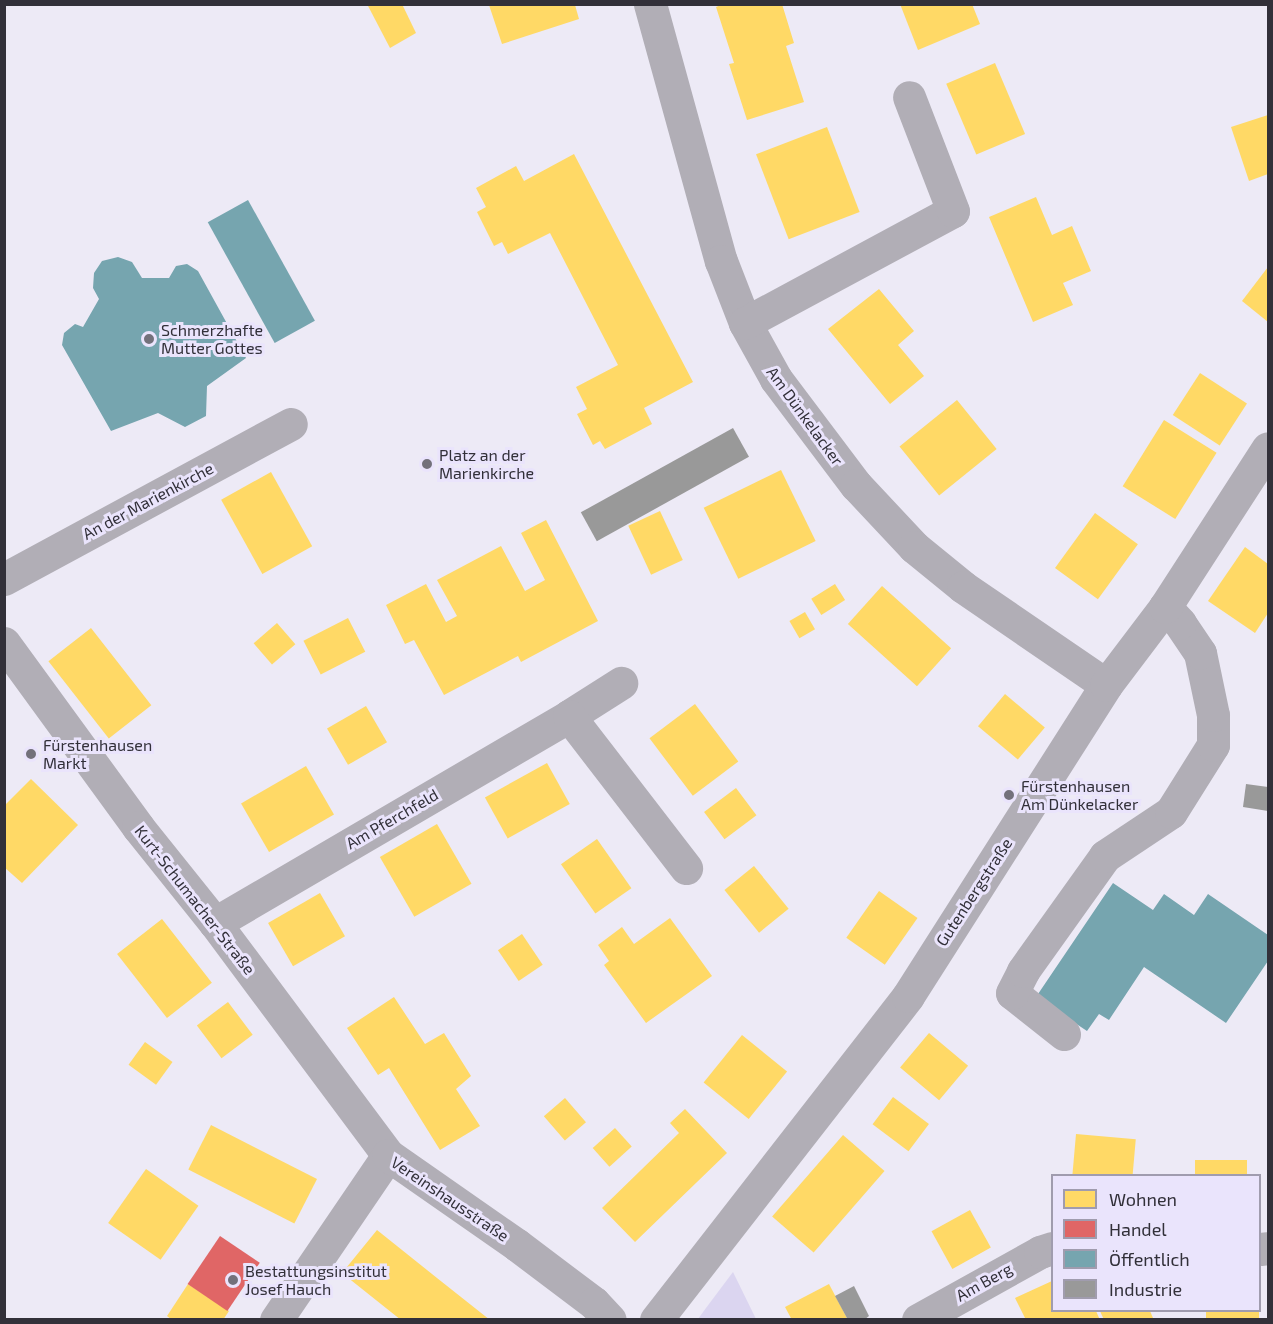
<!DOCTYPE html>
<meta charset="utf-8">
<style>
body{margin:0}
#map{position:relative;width:1273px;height:1324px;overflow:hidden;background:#edeaf6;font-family:"Exo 2",sans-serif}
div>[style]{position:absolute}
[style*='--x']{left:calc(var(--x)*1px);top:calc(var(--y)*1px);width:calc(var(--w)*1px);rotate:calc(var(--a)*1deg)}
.green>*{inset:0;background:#dbd5f0}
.homes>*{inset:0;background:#ffd966;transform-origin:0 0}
.shops>*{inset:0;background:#e06666;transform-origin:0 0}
.public>*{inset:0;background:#76a5af;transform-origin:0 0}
.industry>*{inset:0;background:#999;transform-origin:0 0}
.minor>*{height:33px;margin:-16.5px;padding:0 16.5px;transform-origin:16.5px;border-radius:16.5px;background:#b1aeb6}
.dots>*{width:16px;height:16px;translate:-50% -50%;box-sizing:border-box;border:3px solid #eae4fc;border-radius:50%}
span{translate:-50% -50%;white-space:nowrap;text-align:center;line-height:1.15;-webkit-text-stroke:6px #eae4fc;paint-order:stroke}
.poi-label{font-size:16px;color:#323039}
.left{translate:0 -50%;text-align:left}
.street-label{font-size:16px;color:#323039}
.frame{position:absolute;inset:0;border:6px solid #323039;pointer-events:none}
.legend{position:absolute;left:1051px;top:1174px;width:210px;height:138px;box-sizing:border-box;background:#eae4fc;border:2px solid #a09cae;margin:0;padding:8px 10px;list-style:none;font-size:18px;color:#323039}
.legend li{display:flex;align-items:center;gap:12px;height:30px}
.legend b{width:30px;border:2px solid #a09cae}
</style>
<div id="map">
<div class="green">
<i style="clip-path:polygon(733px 1272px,756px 1319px,698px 1319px,706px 1308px)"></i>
</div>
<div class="homes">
<i style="clip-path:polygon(367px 4px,402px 4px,416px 33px,390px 48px)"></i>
<i style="clip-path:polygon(723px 4px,782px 4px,794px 43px,786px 46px,804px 102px,747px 120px,729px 64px,734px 63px,716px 7px)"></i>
<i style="clip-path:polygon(900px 4px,972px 4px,980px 24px,918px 50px)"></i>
<i style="clip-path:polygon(489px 5px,575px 5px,579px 19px,502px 44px)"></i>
<i style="left:995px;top:63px;width:77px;height:53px;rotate:67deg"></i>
<i style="clip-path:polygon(1268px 115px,1268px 174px,1249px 181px,1231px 127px)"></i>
<i style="left:827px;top:127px;width:91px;height:76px;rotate:69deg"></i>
<i style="clip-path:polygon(574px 154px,693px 382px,644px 408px,652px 424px,605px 449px,600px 441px,593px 445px,577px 414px,587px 409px,576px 387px,618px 365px,550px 233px,508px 254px,502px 242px,494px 246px,477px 212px,486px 207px,476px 188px,516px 166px,524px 181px)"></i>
<i style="clip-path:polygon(1036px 197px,1052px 235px,1072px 226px,1091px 271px,1063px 283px,1073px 305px,1033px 322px,989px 217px)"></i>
<i style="clip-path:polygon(1268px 267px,1268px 322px,1242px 301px)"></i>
<i style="clip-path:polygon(879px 289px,914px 331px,898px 345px,924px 376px,890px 404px,828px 329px)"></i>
<i style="left:1200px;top:373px;width:56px;height:50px;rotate:33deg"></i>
<i style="left:957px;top:400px;width:63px;height:74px;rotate:51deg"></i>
<i style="left:1164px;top:420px;width:62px;height:78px;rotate:32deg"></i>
<i style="left:781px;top:470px;width:79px;height:86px;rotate:64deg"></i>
<i style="left:271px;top:472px;width:85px;height:57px;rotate:61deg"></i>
<i style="left:660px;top:511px;width:54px;height:35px;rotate:65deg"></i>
<i style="left:1095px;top:513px;width:53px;height:68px;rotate:36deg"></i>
<i style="clip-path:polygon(546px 520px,598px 621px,521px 662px,518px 656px,444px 695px,414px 640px,405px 644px,386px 605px,426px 584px,446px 622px,457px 616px,437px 580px,501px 546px,525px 591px,545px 580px,521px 533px)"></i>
<i style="clip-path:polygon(1245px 547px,1268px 564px,1268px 613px,1255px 633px,1208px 601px)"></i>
<i style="left:835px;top:584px;width:19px;height:28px;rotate:58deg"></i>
<i style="left:882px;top:586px;width:93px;height:51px;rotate:42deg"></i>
<i style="left:805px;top:612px;width:20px;height:18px;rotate:60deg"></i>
<i style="left:348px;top:618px;width:38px;height:50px;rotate:63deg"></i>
<i style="left:277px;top:623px;width:28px;height:31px;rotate:49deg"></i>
<i style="left:91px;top:628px;width:98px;height:54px;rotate:52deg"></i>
<i style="left:1005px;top:694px;width:52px;height:42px;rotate:40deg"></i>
<i style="left:695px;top:704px;width:72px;height:57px;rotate:53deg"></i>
<i style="left:366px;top:706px;width:42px;height:45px;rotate:60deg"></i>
<i style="left:547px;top:763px;width:47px;height:71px;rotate:61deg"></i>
<i style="left:306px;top:766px;width:56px;height:75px;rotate:60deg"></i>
<i style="clip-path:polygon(31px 779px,78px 825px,22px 883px,4px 867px,4px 806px)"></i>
<i style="left:736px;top:788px;width:34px;height:40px;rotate:53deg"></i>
<i style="left:437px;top:824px;width:69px;height:66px;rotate:60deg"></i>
<i style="left:597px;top:839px;width:60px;height:44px;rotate:55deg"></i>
<i style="left:754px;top:866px;width:55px;height:38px;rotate:51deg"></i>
<i style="left:879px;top:891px;width:47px;height:57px;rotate:35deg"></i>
<i style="left:320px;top:893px;width:50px;height:60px;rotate:60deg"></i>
<i style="clip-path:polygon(670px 918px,712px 976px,646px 1023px,604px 965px,609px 961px,598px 945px,622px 927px,634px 944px)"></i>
<i style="left:162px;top:919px;width:81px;height:57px;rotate:52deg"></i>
<i style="left:522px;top:934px;width:37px;height:29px;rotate:56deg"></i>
<i style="clip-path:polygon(394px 997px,425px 1044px,444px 1033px,471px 1076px,456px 1089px,480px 1126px,440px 1150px,389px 1068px,378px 1075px,347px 1028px)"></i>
<i style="left:228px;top:1002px;width:41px;height:39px;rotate:53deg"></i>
<i style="left:929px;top:1033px;width:51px;height:45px;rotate:40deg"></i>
<i style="left:742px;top:1035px;width:58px;height:61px;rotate:39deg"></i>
<i style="left:145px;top:1042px;width:34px;height:28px;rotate:36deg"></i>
<i style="left:893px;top:1097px;width:45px;height:34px;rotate:37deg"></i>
<i style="left:565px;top:1098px;width:32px;height:28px;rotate:49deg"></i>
<i style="clip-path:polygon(685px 1109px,727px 1153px,635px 1242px,602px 1208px,679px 1133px,670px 1123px)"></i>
<i style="left:211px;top:1125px;width:119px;height:50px;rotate:27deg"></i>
<i style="left:615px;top:1128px;width:25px;height:30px;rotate:48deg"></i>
<i style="left:1076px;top:1134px;width:60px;height:42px;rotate:5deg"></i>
<i style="left:843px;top:1135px;width:55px;height:108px;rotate:41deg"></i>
<i style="left:1247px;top:1160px;width:16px;height:52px;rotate:90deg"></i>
<i style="left:146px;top:1169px;width:64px;height:66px;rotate:35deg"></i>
<i style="left:970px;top:1210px;width:43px;height:44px;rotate:61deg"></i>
<i style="clip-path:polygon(377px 1230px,437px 1278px,490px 1320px,401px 1320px,342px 1273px)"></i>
<i style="clip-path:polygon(1052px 1281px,1053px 1311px,1096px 1311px,1100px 1320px,1026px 1320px,1015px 1298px)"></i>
<i style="clip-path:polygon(188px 1284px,229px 1311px,223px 1320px,172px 1320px,167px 1316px)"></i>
<i style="clip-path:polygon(829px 1284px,848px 1320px,792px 1320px,785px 1307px)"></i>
<i style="clip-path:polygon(1100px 1311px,1150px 1311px,1153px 1318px,1104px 1320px)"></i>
<i style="left:1206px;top:1311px;width:53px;height:9px"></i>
</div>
<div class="shops">
<i style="left:220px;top:1236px;width:48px;height:58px;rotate:34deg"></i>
</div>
<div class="public">
<i style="left:248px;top:200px;width:138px;height:46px;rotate:61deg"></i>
<i style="clip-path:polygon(118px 257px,132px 262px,142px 278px,169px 278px,176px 266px,187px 264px,198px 271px,246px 358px,207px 386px,206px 416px,185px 427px,158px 413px,111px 431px,62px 345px,64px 333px,75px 324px,83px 327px,99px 299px,93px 288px,94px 273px,102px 261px)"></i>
<i style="clip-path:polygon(1113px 883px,1153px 910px,1164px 894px,1194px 915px,1208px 894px,1268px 935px,1268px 961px,1226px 1023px,1144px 967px,1109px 1020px,1099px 1014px,1087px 1031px,1036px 997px)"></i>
</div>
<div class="industry">
<i style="left:733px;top:428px;width:33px;height:174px;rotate:61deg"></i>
<i style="clip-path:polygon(1246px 784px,1268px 787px,1268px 811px,1243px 807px)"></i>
<i style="clip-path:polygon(854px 1286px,869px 1316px,864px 1320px,848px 1320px,835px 1296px)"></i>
</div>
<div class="minor">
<i style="--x:650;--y:4;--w:267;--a:74.6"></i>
<i style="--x:721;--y:261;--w:66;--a:68.8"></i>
<i style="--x:745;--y:323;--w:64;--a:61"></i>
<i style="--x:776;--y:379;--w:133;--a:53"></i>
<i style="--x:856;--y:485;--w:85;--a:46.9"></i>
<i style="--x:914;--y:547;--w:63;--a:39.2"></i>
<i style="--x:963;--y:587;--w:173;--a:34.4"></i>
<i style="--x:745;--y:323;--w:236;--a:-28.3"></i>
<i style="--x:953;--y:211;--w:122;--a:-111.1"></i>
<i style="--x:4;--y:579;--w:326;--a:-28.4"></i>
<i style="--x:4;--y:643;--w:228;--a:53.9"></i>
<i style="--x:138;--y:827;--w:123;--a:51.3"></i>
<i style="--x:215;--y:923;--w:289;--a:53.3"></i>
<i style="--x:569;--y:716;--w:62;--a:-32.4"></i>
<i style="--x:215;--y:923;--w:410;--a:-30.3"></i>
<i style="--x:569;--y:716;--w:192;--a:52.4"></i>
<i style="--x:1064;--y:1034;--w:66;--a:-141.7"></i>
<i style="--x:1012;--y:993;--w:25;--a:-63"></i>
<i style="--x:1023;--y:971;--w:141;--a:-54.5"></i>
<i style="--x:1105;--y:856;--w:79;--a:-33.7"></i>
<i style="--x:1171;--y:812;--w:79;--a:-57.9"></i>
<i style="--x:1213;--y:745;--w:30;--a:-90"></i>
<i style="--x:1213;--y:715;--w:63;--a:-101.8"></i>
<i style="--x:1200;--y:653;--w:36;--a:-124"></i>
<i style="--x:1180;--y:623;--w:22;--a:-133"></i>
<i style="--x:1260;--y:1249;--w:8;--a:-7"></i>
<i style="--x:276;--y:1320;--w:199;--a:-55.8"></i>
<i style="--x:388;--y:1155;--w:157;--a:34.9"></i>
<i style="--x:517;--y:1245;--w:96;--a:37"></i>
<i style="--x:594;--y:1303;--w:23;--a:47"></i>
<i style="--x:656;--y:1320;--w:410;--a:-52.1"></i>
<i style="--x:908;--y:996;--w:369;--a:-57.5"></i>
<i style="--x:1106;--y:685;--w:98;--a:-52.9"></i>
<i style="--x:1165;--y:607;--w:189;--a:-57.1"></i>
<i style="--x:918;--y:1320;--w:140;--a:-29.1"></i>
<i style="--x:1040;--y:1252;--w:13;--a:-18"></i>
</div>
<div class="dots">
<i style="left:149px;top:339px;background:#73717b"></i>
<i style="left:427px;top:464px;background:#73717b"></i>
<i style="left:31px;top:754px;background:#73717b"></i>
<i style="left:1009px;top:795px;background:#73717b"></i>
<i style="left:233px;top:1280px;background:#73717b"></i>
</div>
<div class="poi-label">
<span class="left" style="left:161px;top:339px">Schmerzhafte<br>Mutter Gottes</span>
<span class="left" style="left:439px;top:464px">Platz an der<br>Marienkirche</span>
<span class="left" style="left:43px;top:754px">Fürstenhausen<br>Markt</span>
<span class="left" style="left:1021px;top:795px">Fürstenhausen<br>Am Dünkelacker</span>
<span class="left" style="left:245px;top:1280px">Bestattungsinstitut<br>Josef Hauch</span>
</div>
<div class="street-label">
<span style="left:805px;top:416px;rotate:54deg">Am Dünkelacker</span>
<span style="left:148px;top:501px;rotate:-28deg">An der Marienkirche</span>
<span style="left:392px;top:819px;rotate:-30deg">Am Pferchfeld</span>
<span style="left:974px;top:892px;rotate:-57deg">Gutenbergstraße</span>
<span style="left:195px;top:900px;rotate:52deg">Kurt-Schumacher-Straße</span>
<span style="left:450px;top:1199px;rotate:34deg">Vereinshausstraße</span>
<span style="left:984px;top:1282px;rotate:-29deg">Am Berg</span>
</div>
<div class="frame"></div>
<ul class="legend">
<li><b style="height:16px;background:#ffd966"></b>Wohnen</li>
<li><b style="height:16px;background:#e06666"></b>Handel</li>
<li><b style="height:16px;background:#76a5af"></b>Öffentlich</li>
<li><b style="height:16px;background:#999"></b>Industrie</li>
</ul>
</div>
